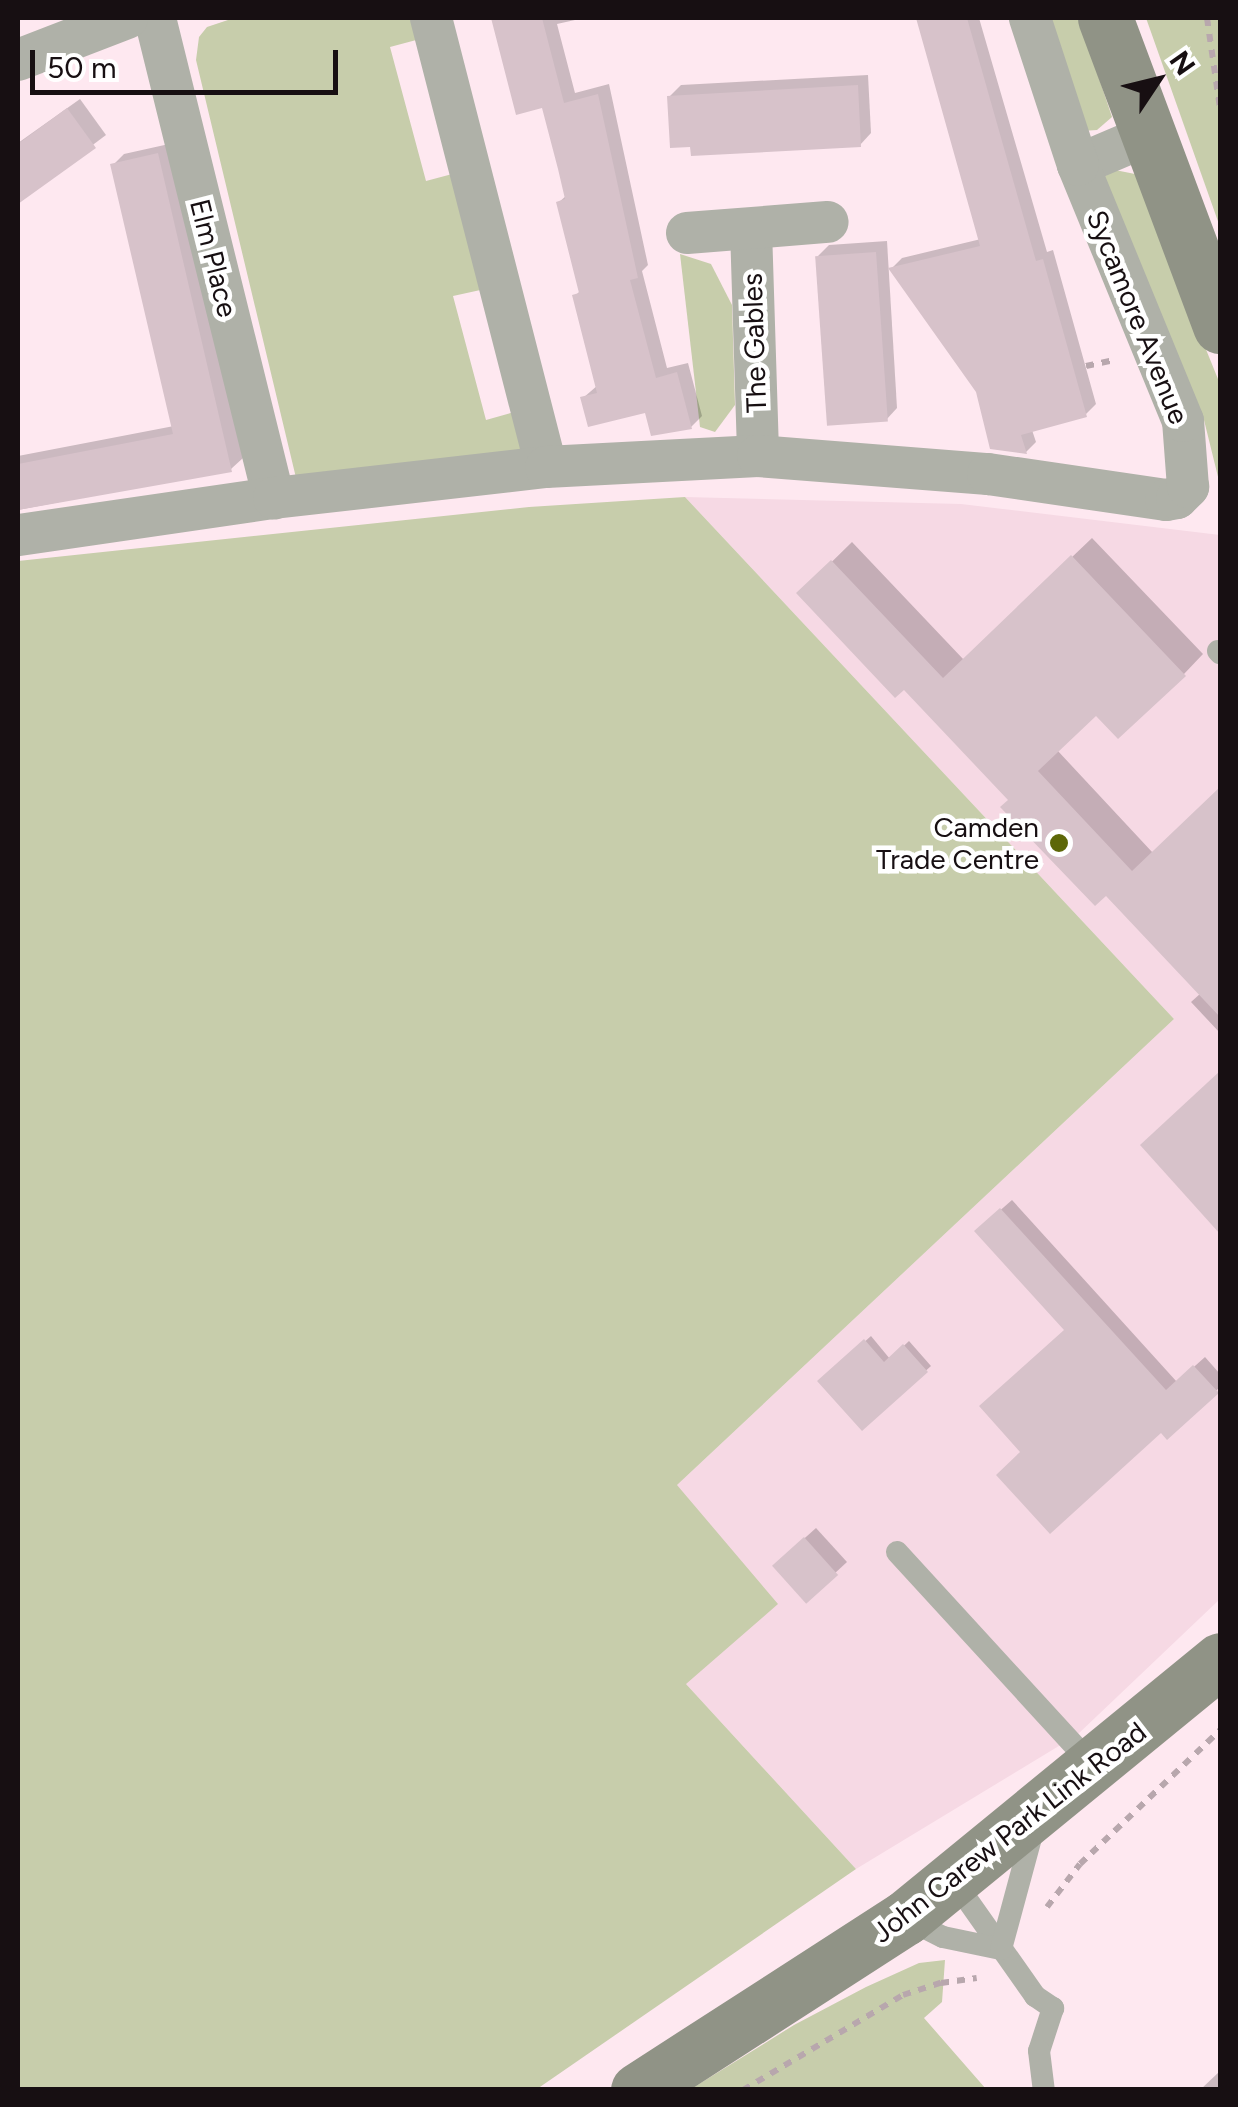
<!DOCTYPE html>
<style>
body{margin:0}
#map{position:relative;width:1238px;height:2107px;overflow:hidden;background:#fee8f0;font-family:Figtree,sans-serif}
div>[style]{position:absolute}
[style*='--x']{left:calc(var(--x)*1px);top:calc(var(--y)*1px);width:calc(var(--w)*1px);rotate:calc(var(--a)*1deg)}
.built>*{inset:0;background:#f6d9e4}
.green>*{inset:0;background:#c7cdab}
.shadow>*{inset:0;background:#0003}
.building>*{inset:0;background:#d7c2ca;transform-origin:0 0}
.path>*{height:6px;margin-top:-3px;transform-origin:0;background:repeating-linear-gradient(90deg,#b8a7ad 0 8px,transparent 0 16px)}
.service>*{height:22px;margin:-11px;padding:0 11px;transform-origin:11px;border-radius:11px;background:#afb1a8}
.minor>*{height:42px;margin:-21px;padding:0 21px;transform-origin:21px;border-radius:21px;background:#afb1a8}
.secondary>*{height:55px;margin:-27.5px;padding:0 27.5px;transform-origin:27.5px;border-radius:27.5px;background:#909386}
.dots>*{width:28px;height:28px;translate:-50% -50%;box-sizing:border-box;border:5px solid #fff;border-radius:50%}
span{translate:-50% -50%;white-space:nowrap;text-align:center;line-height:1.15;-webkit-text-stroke:9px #fff;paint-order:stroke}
.street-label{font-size:28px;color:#170f12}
.poi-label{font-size:28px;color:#170f12}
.right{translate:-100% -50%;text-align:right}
.frame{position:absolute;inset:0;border:20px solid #170f12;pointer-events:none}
.north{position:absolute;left:1108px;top:30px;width:100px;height:100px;-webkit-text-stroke:8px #fff;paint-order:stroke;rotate:55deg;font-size:28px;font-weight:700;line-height:40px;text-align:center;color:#170f12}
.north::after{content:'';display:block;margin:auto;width:35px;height:45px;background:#170f12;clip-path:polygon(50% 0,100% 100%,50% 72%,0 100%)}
.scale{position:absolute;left:30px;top:50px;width:308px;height:45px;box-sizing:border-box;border:5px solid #170f12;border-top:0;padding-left:12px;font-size:30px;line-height:35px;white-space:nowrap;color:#170f12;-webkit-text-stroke:8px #fff;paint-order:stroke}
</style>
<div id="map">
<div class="built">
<i style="clip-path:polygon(685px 497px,961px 504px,1220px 535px,1220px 1599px,1077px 1735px,856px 1869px,686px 1684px,677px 1485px,1174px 1019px)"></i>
</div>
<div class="green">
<i style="clip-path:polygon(234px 18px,414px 18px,420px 39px,390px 47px,426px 181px,456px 173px,485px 289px,453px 296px,486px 420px,518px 411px,522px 451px,297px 482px,196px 60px,199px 37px,207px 27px)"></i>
<i style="clip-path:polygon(1046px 18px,1079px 18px,1112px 117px,1097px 130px,1082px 131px)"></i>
<i style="clip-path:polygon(1146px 18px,1219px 18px,1220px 227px)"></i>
<i style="clip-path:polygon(1115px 170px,1135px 174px,1220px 384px,1220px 485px,1204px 420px,1100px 179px)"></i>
<i style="clip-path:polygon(680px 254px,711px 264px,732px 305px,735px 405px,715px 432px,700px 427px)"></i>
<i style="clip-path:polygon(685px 497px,1174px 1019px,677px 1485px,778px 1604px,686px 1684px,856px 1869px,537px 2089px,18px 2089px,18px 561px,529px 507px)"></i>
<i style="clip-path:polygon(945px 1960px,942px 2002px,924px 2018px,986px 2089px,691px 2089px,794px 2025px,866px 1987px,919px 1963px)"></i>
</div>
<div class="shadow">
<i style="clip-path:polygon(494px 18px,584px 18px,557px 24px,575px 93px,609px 84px,648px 265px,642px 271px,667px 368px,688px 363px,702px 416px,691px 427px,647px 410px,583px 398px,598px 385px,575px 296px,581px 290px,558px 203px,567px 195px,544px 105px,518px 112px)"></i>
<i style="clip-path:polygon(924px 18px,979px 18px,1047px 252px,1053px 250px,1096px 404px,1086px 414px,1032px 430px,1036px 442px,1026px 452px,892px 268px,902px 258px,981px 239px,920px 22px)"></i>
<i style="clip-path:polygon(868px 75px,871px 133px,860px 145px,670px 96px,681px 85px)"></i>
<i style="clip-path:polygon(80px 99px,106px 135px,18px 201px,18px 143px)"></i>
<i style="clip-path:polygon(169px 144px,243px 458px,231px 469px,18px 510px,18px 456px,174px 426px,113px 165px,124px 154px)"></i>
<i style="clip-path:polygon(887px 241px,897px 408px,886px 420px,818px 256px,829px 245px)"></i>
<i style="clip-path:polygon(1092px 538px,1203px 654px,1184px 674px,1096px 712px,1057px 750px,1153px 853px,1220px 789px,1220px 1033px,1191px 1002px,1201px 993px,904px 687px,800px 593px,852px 542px,964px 660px)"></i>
<i style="clip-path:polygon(1220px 1073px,1220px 1230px,1143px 1145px)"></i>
<i style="clip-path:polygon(1012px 1200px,1177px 1382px,1205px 1357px,1220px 1374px,1220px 1387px,1167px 1436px,1161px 1429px,1023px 1452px,1067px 1329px,988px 1221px)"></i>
<i style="clip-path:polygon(871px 1336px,890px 1359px,909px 1341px,931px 1366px,863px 1428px,821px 1381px)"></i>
<i style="clip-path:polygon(816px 1528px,847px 1562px,807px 1599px,787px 1554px)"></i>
<i style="clip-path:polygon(1220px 2071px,1220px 2090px,1200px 2090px)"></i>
</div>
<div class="building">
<i style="clip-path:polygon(491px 18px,542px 18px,564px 103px,598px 94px,638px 278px,630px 280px,656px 378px,677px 372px,692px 429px,651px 436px,645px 413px,588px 427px,580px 397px,597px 393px,572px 295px,579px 293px,556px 202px,565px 199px,558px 169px,542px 108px,516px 115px)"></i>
<i style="clip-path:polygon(916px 18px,967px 18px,1036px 261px,1043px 259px,1087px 417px,1021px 435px,1027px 454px,990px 449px,976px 392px,888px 268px,980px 246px)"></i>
<i style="clip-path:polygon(858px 85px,861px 147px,691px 156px,690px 147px,670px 148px,667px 96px)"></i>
<i style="clip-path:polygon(67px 108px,96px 148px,18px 204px,18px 144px)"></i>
<i style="clip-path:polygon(158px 153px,232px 472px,18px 510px,18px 464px,173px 434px,110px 164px)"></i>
<i style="left:876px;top:252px;width:170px;height:61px;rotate:86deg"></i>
<i style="clip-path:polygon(1071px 555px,1186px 676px,1118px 739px,1096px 716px,1038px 771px,1132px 871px,1220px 787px,1220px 1017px,1106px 896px,1095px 906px,1000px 807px,1008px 800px,904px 690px,895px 698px,796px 593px,831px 560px,943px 678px)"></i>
<i style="clip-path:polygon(1220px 1071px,1220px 1234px,1140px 1145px)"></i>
<i style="clip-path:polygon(1000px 1208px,1166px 1390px,1193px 1365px,1219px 1393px,1167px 1440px,1161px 1433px,1050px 1534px,996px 1475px,1020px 1452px,979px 1406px,1064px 1330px,974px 1231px)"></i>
<i style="clip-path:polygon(864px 1339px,884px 1362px,903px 1344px,928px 1372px,862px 1431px,817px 1381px)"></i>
<i style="left:804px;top:1537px;width:51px;height:43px;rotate:48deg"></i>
</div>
<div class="path">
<i style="--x:1207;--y:18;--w:91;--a:81.8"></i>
<i style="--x:1086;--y:366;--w:29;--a:-12"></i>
<i style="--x:1047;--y:1907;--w:54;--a:-52.5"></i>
<i style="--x:1080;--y:1864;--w:194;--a:-43.7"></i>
<i style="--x:743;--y:2090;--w:186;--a:-30.7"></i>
<i style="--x:903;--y:1995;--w:40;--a:-18"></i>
<i style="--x:941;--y:1983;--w:36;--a:-8"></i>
</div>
<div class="service">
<i style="--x:1218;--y:651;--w:3;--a:45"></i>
<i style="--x:897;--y:1552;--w:292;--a:47.5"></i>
<i style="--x:954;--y:1881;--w:141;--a:54.8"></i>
<i style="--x:1035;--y:1996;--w:22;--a:34"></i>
<i style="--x:1053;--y:2008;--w:45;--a:108"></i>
<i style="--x:1039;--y:2051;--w:39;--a:83"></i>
<i style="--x:905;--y:1918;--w:42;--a:26.6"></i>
<i style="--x:943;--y:1937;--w:59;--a:11.7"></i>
<i style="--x:1001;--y:1949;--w:126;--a:-74.9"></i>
</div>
<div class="minor">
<i style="--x:155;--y:18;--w:495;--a:76.1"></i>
<i style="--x:431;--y:18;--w:463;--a:75.6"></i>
<i style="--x:18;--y:60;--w:117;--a:-21.1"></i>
<i style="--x:1078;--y:165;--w:74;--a:-23.1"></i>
<i style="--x:751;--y:229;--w:227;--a:88.2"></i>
<i style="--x:687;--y:233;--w:141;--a:-4.5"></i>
<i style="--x:19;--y:535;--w:258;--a:-8.3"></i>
<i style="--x:274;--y:498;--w:274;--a:-6.5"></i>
<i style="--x:546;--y:467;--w:212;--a:-3"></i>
<i style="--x:758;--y:456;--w:231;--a:4.5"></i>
<i style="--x:988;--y:474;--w:180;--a:8.3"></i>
<i style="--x:1166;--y:500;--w:11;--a:-10"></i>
<i style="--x:1177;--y:498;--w:16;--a:-45"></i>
<i style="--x:1188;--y:487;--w:66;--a:-94.3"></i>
<i style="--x:1183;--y:421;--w:277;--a:-112.3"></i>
<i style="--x:1078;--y:165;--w:155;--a:-108.1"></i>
</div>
<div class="secondary">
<i style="--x:1105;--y:18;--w:329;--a:69.5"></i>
<i style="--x:638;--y:2090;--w:318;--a:-32.8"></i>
<i style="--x:905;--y:1918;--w:407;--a:-39.3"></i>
</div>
<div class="dots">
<i style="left:1059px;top:843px;background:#5d6708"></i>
</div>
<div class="street-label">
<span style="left:214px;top:258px;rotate:76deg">Elm Place</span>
<span style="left:1138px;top:317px;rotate:68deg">Sycamore Avenue</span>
<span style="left:754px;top:343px;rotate:-92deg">The Gables</span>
<span style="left:1009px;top:1832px;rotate:-38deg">John Carew Park Link Road</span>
</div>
<div class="poi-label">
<span class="right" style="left:1039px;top:843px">Camden<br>Trade Centre</span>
</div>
<div class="frame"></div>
<div class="north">N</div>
<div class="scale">50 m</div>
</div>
